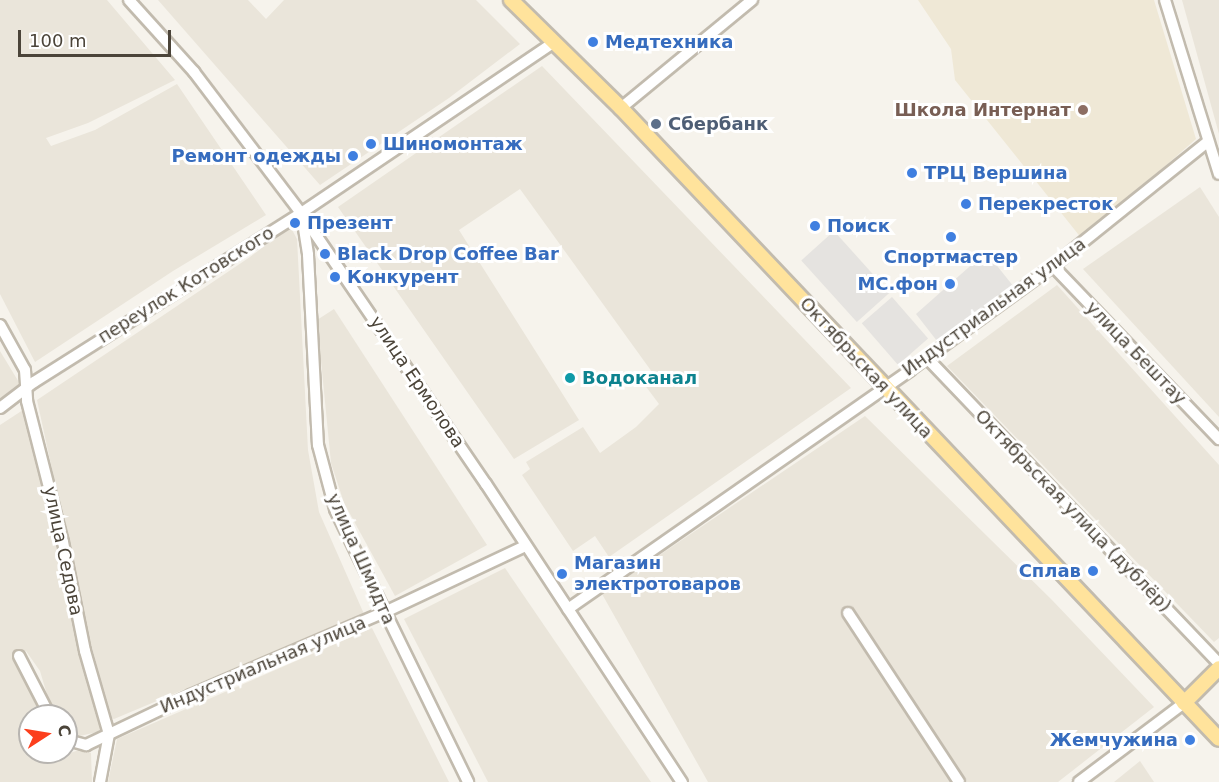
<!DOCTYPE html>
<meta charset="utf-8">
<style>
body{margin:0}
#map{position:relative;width:1219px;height:782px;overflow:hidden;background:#f6f3ec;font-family:"DejaVu Sans",sans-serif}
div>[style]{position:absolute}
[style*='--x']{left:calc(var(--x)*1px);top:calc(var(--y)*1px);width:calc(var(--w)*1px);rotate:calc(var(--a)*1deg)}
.residential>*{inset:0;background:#eae5da}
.education>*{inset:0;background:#efe8d6}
.parking>*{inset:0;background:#e5e3e0;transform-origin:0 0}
.roads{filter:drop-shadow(2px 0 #c2bbae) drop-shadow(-2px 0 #c2bbae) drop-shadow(0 2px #c2bbae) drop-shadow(0 -2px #c2bbae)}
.minor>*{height:10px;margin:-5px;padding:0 5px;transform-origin:5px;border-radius:5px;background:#fff}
.major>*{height:14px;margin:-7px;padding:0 7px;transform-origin:7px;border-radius:7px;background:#ffe39c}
.dots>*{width:16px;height:16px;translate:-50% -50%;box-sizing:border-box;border:3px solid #fff;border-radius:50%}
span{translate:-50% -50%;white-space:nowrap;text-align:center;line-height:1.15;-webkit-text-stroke:6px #fff;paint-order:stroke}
.shop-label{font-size:18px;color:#366cbe;font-weight:700}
.left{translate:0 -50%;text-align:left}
.right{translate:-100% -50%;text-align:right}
.education-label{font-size:18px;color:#785e54;font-weight:700}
.service-label{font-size:18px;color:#4e5e75;font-weight:700}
.street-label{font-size:18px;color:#4b4439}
.culture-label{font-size:18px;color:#0d838f;font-weight:700}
.north{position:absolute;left:18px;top:704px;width:60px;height:60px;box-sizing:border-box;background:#fff;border:2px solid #b7b4b0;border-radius:50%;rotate:78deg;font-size:16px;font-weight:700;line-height:24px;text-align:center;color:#4b4439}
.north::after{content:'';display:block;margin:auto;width:21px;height:27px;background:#fc3f1d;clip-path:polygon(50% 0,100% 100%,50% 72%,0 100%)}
.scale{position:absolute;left:18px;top:30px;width:153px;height:27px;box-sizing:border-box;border:3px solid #4b4439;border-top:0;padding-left:8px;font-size:18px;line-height:21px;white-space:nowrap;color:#4b4439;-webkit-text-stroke:4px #fff;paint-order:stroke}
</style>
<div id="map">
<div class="residential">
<i style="clip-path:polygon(0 0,107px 0,175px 80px,88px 123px,46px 138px,51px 146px,95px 130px,177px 84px,266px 215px,173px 271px,35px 362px,0 294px)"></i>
<i style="clip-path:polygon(158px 0,248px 0,266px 19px,284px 0,476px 0,520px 44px,449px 98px,320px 185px)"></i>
<i style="clip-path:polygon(1182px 0,1219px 0,1219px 134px)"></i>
<i style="clip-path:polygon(542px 66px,851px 388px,609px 557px,595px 536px,573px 551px,522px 475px,530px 469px,526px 462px,583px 427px,600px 453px,636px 427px,659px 404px,641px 380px,652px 372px,520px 189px,459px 230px,579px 420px,514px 459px,338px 207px)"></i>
<i style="clip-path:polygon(1200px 187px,1219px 217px,1219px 417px,1083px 269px)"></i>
<i style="clip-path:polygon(290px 226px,297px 239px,308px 450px,319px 512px,364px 614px,114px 719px,111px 718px,85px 622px,37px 400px,250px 257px)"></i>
<i style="clip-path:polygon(1057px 285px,1219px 465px,1219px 638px,1214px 642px,947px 366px)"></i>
<i style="clip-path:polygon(334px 309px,487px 545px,395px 596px,344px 503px,331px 463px,317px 320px)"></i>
<i style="clip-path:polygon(0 351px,20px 384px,0 399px)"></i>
<i style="clip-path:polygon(23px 410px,38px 450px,80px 656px,102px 731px,75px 737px,66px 725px,66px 716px,59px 716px,48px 698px,40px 671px,26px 651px,13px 658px,45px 716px,30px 716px,30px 752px,66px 752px,66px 746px,70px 753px,82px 749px,91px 753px,92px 782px,0 782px,0 425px)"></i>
<i style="clip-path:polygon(865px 416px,1052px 600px,1154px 707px,1058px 782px,967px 782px,850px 606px,843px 612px,954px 782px,708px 782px,602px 594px)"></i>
<i style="clip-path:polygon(505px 568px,651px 782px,488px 782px,404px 619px)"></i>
<i style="clip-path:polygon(372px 628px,449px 782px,108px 782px,117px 739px)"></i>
<i style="clip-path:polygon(1140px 761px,1154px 782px,1114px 782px)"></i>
</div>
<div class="education">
<i style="clip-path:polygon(918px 0,1154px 0,1196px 139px,1082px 239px,955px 80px,951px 49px)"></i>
</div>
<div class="parking">
<i style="left:834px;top:231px;width:83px;height:44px;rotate:48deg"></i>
<i style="clip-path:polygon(986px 252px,1014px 287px,937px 341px,916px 314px)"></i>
<i style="left:892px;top:297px;width:55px;height:40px;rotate:49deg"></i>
</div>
<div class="roads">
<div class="minor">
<i style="--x:129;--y:0;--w:97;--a:47.9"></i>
<i style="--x:194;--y:72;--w:177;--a:52.8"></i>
<i style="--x:301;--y:213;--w:328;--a:55.7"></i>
<i style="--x:486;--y:484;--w:357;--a:56.7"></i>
<i style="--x:1165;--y:0;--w:182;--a:72.8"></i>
<i style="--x:621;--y:108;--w:170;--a:-39.5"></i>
<i style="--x:302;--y:216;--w:39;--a:81"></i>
<i style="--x:308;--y:255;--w:190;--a:87"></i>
<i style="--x:318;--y:445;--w:66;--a:75.1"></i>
<i style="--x:335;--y:509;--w:304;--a:64"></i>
<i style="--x:1053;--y:266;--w:240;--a:46.2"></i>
<i style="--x:0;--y:325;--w:51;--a:60.9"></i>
<i style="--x:25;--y:370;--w:31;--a:86"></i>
<i style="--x:27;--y:401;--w:146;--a:75.7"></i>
<i style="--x:63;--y:542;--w:111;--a:78.6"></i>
<i style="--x:85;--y:651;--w:86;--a:73.9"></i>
<i style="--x:109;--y:734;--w:49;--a:100.6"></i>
<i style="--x:927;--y:358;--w:423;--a:46.3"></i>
<i style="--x:0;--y:408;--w:43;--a:-37.4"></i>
<i style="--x:34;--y:382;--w:316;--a:-32.3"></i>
<i style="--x:301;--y:213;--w:304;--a:-34"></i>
<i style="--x:568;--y:609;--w:417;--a:-34.9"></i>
<i style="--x:910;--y:370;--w:177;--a:-36"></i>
<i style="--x:1053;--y:266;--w:198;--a:-38.8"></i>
<i style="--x:848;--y:613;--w:202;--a:56.7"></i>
<i style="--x:19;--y:656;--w:68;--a:62.7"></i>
<i style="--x:66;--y:736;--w:7;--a:45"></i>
<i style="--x:71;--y:741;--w:16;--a:15"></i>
<i style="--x:86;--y:745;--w:116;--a:-25.5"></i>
<i style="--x:191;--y:695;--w:211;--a:-23.2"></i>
<i style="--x:385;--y:612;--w:155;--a:-25.2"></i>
<i style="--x:1079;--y:782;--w:131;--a:-37"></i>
</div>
<div class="major">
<i style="--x:511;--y:0;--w:154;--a:44.5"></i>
<i style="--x:621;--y:108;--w:869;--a:46.54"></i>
<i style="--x:1184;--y:703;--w:49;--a:-45"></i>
</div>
</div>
<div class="dots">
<i style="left:593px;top:42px;background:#3f7fe0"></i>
<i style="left:1083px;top:110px;background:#8d6e63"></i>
<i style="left:656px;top:124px;background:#5c6f8a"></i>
<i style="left:371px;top:144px;background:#3f7fe0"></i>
<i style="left:353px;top:156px;background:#3f7fe0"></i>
<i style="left:912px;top:173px;background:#3f7fe0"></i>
<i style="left:966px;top:204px;background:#3f7fe0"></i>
<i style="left:295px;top:223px;background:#3f7fe0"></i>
<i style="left:815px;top:226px;background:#3f7fe0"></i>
<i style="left:951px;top:237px;background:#3f7fe0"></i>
<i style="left:325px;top:254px;background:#3f7fe0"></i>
<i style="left:335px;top:277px;background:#3f7fe0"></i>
<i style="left:950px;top:284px;background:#3f7fe0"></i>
<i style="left:570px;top:378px;background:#0f9aa8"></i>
<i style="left:1093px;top:571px;background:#3f7fe0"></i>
<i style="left:562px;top:574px;background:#3f7fe0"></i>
<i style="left:1190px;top:740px;background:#3f7fe0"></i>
</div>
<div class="shop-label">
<span class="left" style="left:605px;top:42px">Медтехника</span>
<span class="left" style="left:383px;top:144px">Шиномонтаж</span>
<span class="right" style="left:341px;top:156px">Ремонт одежды</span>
<span class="left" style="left:924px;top:173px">ТРЦ Вершина</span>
<span class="left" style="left:978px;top:204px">Перекресток</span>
<span class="left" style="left:307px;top:223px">Презент</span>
<span class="left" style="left:827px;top:226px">Поиск</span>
<span class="left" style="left:337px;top:254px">Black Drop Coffee Bar</span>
<span style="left:951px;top:257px">Спортмастер</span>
<span class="left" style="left:347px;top:277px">Конкурент</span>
<span class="right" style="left:938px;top:284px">МС.фон</span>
<span class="left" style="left:574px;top:574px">Магазин<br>электротоваров</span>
<span class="right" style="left:1081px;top:571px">Сплав</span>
<span class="right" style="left:1178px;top:740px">Жемчужина</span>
</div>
<div class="education-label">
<span class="right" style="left:1071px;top:110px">Школа Интернат</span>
</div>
<div class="service-label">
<span class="left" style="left:668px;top:124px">Сбербанк</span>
</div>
<div class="street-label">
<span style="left:186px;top:285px;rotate:-32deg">переулок Котовского</span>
<span style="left:994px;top:307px;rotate:-36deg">Индустриальная улица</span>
<span style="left:1136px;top:353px;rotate:46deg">улица Бештау</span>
<span style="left:866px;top:368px;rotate:47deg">Октябрьская улица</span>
<span style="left:417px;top:382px;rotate:56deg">улица Ермолова</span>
<span style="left:1073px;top:511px;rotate:46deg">Октябрьская улица (дублёр)</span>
<span style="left:63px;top:551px;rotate:78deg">улица Седова</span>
<span style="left:361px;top:559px;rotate:66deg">улица Шмидта</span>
<span style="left:263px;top:665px;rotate:-23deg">Индустриальная улица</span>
</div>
<div class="culture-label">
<span class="left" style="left:582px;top:378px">Водоканал</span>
</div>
<div class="north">С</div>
<div class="scale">100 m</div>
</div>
